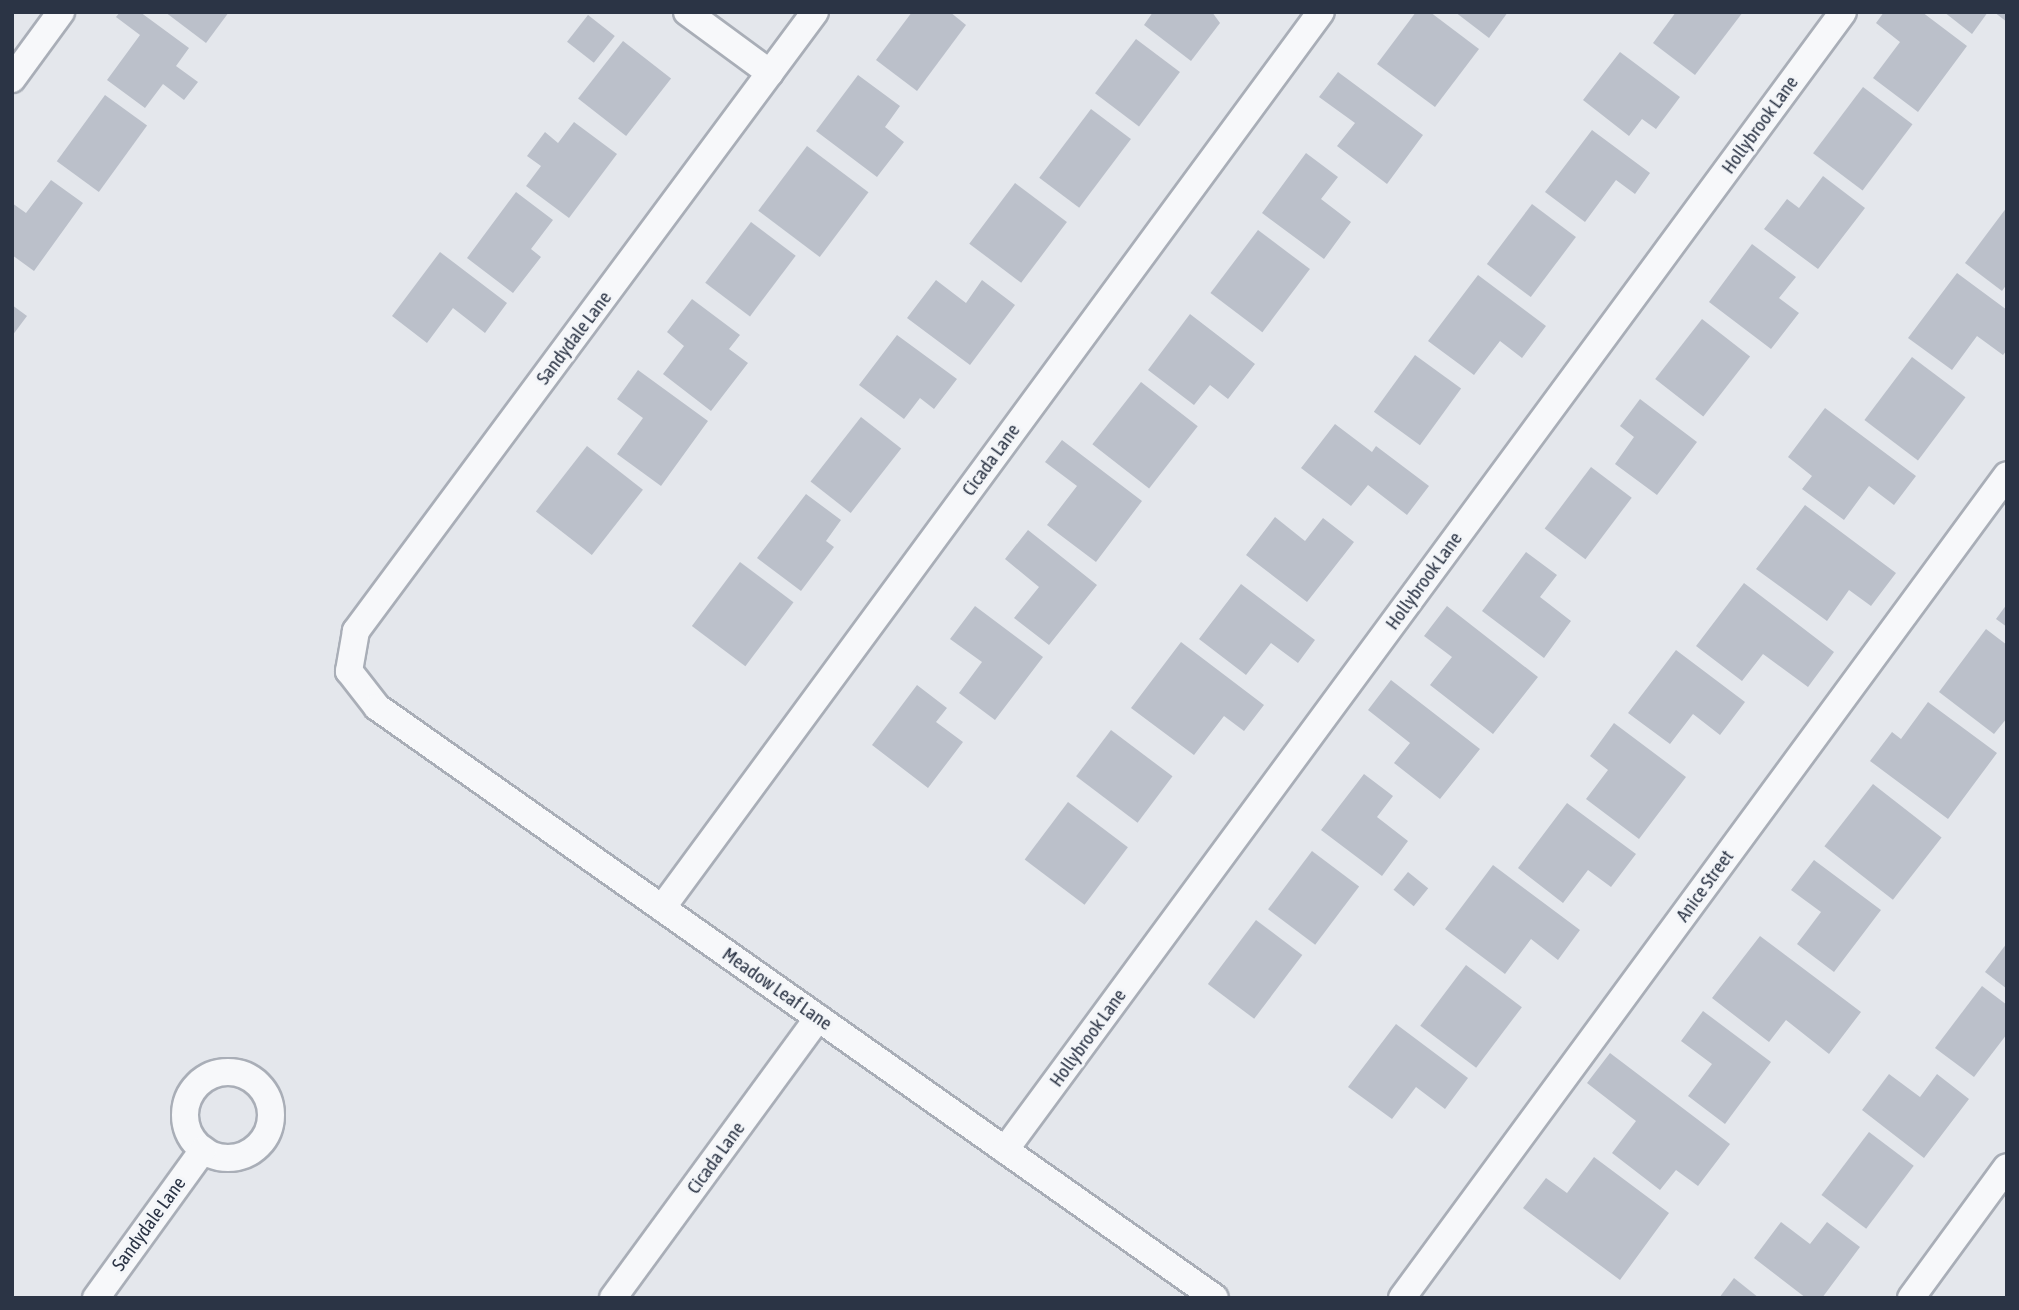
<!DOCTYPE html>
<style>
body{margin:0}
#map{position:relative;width:2019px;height:1310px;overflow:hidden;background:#e4e7ec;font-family:"Asap Condensed",sans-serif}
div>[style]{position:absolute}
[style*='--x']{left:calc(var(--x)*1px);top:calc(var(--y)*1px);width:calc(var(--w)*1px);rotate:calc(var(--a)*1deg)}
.building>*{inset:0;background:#bbc0ca;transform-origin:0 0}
.roads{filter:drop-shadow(2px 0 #a9aeb7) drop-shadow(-2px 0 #a9aeb7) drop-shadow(0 2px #a9aeb7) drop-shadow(0 -2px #a9aeb7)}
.minor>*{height:26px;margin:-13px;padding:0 13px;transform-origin:13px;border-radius:13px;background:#f7f8fa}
.minor>.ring{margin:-13px;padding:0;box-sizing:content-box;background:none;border:26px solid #f7f8fa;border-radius:50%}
span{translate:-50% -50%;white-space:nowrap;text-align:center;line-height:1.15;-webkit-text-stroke:6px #f4f6f9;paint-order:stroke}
.street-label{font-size:19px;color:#2b3445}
.frame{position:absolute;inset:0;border:14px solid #2b3445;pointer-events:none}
</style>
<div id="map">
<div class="building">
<i style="clip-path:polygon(120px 12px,140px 12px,189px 48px,176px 66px,198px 82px,184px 100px,163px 84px,145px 108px,107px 80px,140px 35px,116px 17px)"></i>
<i style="clip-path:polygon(165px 12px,229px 12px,206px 43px)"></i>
<i style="clip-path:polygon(912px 12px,950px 12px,966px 25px,917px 91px,876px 60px)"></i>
<i style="clip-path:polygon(1153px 12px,1212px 12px,1220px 23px,1191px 61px,1144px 25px)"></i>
<i style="clip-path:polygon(1416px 12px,1430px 12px,1479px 49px,1435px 107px,1377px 64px)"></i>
<i style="clip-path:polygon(1455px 12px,1508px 12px,1489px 38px)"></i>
<i style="clip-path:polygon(1676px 12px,1743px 12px,1695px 75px,1653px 43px)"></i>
<i style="clip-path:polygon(1884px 12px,1922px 12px,1967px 46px,1918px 112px,1873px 78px,1900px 42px,1876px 23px)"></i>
<i style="clip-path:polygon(1944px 12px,1988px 12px,1972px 34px)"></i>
<i style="clip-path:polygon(1994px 12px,2007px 12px,2007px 22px)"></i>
<i style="left:588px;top:15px;width:34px;height:34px;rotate:38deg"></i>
<i style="left:1136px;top:39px;width:55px;height:68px;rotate:37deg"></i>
<i style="left:623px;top:41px;width:61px;height:73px;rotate:38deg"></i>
<i style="clip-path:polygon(1620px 52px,1680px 97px,1656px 129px,1642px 119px,1629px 136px,1583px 100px)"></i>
<i style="clip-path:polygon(1338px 72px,1423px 135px,1387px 184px,1337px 146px,1355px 123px,1319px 97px)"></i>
<i style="clip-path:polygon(858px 75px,900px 106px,885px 127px,904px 142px,877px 177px,816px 131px)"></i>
<i style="left:1863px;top:87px;width:62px;height:83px;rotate:37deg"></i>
<i style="left:105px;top:95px;width:52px;height:82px;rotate:36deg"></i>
<i style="left:1091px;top:109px;width:50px;height:86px;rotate:37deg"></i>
<i style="clip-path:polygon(574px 122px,617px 154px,569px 218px,526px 186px,541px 166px,527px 156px,545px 132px,558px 143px)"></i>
<i style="clip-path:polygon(1592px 130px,1650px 173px,1635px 194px,1616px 180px,1585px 222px,1545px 192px)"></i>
<i style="left:807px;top:146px;width:77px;height:81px;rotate:37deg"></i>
<i style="clip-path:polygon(1306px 153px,1338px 177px,1321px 199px,1351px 222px,1324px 259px,1262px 213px)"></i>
<i style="clip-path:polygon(1823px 176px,1865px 208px,1818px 269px,1764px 229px,1787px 199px,1799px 208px)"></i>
<i style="clip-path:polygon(51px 180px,83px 203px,34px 271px,12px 255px,12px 203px,26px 213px)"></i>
<i style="left:1015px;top:183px;width:65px;height:76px;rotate:37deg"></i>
<i style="clip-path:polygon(516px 192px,553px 220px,531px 249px,541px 257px,513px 293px,467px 258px)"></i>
<i style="left:1532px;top:204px;width:55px;height:75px;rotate:37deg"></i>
<i style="clip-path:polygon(2007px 207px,2007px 284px,2002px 291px,1965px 263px)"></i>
<i style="left:751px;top:222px;width:56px;height:76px;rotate:37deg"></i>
<i style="left:1258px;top:230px;width:65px;height:79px;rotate:37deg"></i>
<i style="clip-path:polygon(1752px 244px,1796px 277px,1779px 298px,1799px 313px,1771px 349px,1709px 302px)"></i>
<i style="clip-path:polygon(440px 252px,507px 303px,485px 333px,453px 308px,427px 343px,392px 316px)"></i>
<i style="clip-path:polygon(1957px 273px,2007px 310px,2007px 350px,2003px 355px,1977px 336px,1952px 370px,1908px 338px)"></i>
<i style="clip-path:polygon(1478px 275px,1546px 326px,1522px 358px,1500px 341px,1474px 375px,1428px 341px)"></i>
<i style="clip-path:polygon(936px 280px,966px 303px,982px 280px,1015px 305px,970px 365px,907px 318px)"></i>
<i style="clip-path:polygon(692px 299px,740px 335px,729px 349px,748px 363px,711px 411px,663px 374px,684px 346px,667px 332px)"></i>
<i style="clip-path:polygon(12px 305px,27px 316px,12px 336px)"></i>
<i style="clip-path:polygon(1190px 314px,1255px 364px,1228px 399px,1210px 385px,1194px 405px,1148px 370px)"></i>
<i style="left:1702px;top:319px;width:61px;height:76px;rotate:38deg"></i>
<i style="clip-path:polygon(897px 335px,957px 379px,934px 409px,920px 398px,904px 419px,859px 385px)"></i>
<i style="left:1415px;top:355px;width:57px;height:70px;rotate:36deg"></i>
<i style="left:1912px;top:357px;width:67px;height:79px;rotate:37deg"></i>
<i style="clip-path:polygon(638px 370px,708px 421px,661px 486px,617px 454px,643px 418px,617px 399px)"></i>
<i style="left:1141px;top:382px;width:72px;height:79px;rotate:38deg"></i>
<i style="clip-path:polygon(1640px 399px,1697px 442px,1657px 495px,1615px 464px,1634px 437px,1620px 426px)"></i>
<i style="clip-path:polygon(1825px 408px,1916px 476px,1894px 505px,1869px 486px,1844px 520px,1802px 489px,1812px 476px,1788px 457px)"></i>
<i style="left:861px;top:417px;width:51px;height:82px;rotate:38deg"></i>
<i style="clip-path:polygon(1335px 424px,1372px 452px,1376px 446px,1429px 486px,1407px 515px,1368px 485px,1351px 506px,1301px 468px)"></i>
<i style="clip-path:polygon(1062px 440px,1142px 501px,1096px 562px,1047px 525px,1077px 486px,1045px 462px)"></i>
<i style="left:587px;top:446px;width:71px;height:83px;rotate:38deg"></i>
<i style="left:1591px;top:467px;width:51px;height:77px;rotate:37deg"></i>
<i style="clip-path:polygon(806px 494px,841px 520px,826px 541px,834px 547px,801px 591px,757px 558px)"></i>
<i style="clip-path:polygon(1805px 505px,1896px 573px,1871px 606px,1849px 590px,1827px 621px,1756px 569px)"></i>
<i style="clip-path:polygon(1275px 517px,1305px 541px,1323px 518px,1354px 542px,1307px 602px,1246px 555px)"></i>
<i style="clip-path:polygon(1028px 530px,1097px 585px,1049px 645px,1014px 618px,1039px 587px,1005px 559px)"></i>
<i style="clip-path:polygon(1526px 552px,1557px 575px,1540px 597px,1571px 621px,1544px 658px,1482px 611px)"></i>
<i style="left:740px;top:562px;width:67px;height:80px;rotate:37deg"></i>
<i style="clip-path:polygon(1744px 583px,1834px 652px,1808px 687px,1763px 654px,1742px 681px,1696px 646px)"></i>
<i style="clip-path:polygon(1241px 584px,1315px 640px,1298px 663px,1271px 643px,1246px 675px,1199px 639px)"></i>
<i style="clip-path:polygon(2007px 604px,2007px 627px,1996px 619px)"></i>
<i style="clip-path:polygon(975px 606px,1043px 657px,995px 720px,959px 693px,982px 662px,950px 639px)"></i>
<i style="clip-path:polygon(1447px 606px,1538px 677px,1493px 734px,1430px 685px,1452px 657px,1424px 636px)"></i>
<i style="clip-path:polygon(1986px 629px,2007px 645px,2007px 718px,1994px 734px,1939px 692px)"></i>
<i style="clip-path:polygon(1181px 642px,1264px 705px,1244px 731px,1224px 716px,1194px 755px,1131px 708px)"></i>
<i style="clip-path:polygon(1676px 650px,1745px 702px,1720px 735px,1693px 714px,1670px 744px,1628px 713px)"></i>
<i style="clip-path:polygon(1391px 680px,1480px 749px,1440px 799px,1394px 763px,1410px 743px,1368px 710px)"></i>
<i style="clip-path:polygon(917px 685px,947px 708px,936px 722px,963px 742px,928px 788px,872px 745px)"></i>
<i style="clip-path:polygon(1928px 702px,1997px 753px,1948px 819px,1870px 761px,1892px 732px,1901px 739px)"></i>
<i style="clip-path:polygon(1614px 723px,1686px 777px,1639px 839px,1586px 799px,1608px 770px,1590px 756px)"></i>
<i style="left:1111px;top:730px;width:77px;height:58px;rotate:37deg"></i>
<i style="clip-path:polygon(1364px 774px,1393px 796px,1377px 817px,1408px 841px,1382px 876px,1321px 830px)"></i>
<i style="left:1873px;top:784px;width:87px;height:79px;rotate:38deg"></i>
<i style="left:1068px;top:802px;width:75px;height:72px;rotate:37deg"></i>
<i style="clip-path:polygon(1567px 803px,1636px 854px,1611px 887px,1588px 870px,1563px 903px,1518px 868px)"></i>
<i style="left:1312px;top:851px;width:59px;height:73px;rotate:37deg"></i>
<i style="clip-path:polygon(1814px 860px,1881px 910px,1834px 972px,1797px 944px,1821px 912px,1791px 890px)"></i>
<i style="clip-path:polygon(1493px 865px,1580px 930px,1558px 960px,1531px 939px,1505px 974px,1445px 929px)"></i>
<i style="left:1408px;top:872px;width:26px;height:23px;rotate:39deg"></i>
<i style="left:1256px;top:920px;width:58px;height:80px;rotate:37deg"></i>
<i style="clip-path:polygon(1760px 936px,1861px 1012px,1829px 1054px,1786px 1020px,1769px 1042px,1712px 998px)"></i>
<i style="clip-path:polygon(2007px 943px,2007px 989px,1985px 972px)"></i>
<i style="left:1466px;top:965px;width:70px;height:76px;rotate:37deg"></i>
<i style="clip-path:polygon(1982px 986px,2007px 1005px,2007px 1034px,1974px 1077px,1935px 1048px)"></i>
<i style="clip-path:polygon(1703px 1011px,1771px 1062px,1725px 1124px,1688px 1096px,1712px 1064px,1681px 1041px)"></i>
<i style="clip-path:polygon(1396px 1024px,1468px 1078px,1445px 1109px,1416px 1087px,1392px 1119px,1348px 1087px)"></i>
<i style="clip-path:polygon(1610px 1053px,1730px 1144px,1698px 1186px,1676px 1170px,1660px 1190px,1612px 1153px,1636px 1121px,1587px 1083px)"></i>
<i style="clip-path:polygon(1889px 1074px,1920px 1097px,1937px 1074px,1969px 1099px,1924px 1158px,1862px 1110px)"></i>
<i style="left:1869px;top:1132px;width:56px;height:79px;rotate:37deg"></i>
<i style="clip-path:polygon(1594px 1157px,1669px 1213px,1620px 1280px,1523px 1208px,1546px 1178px,1567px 1193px)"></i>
<i style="clip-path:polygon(1781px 1222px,1810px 1244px,1827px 1222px,1860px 1247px,1822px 1298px,1806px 1298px,1754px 1258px)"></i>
<i style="clip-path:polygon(1734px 1278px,1759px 1298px,1719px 1298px)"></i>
</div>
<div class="roads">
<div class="minor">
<i style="--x:687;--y:12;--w:103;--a:36.3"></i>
<i style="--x:815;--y:12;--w:771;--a:126.56"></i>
<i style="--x:356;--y:631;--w:41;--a:99.9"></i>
<i style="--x:349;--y:671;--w:46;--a:52.1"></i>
<i style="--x:377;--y:707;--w:1025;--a:35.19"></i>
<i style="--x:12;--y:79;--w:83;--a:-53.8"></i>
<i style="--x:662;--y:908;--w:1112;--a:-53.67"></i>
<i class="ring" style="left:185px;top:1072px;width:60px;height:60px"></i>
<i style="--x:1005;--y:1150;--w:1413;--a:-53.63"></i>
<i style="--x:96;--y:1298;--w:183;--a:-54.1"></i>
<i style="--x:613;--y:1298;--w:347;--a:-53.8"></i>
<i style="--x:1402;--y:1298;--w:1021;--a:-53.68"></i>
<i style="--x:1911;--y:1298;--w:162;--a:-53.8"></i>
</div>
</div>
<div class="street-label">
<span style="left:1760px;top:125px;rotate:-54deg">Hollybrook Lane</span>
<span style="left:574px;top:338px;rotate:-53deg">Sandydale Lane</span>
<span style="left:991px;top:460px;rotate:-54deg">Cicada Lane</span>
<span style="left:1424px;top:581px;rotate:-54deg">Hollybrook Lane</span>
<span style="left:1705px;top:886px;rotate:-54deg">Anice Street</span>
<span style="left:777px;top:989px;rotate:35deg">Meadow Leaf Lane</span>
<span style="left:1088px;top:1038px;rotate:-54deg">Hollybrook Lane</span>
<span style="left:716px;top:1158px;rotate:-54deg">Cicada Lane</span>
<span style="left:149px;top:1224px;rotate:-54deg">Sandydale Lane</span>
</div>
<div class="frame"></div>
</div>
